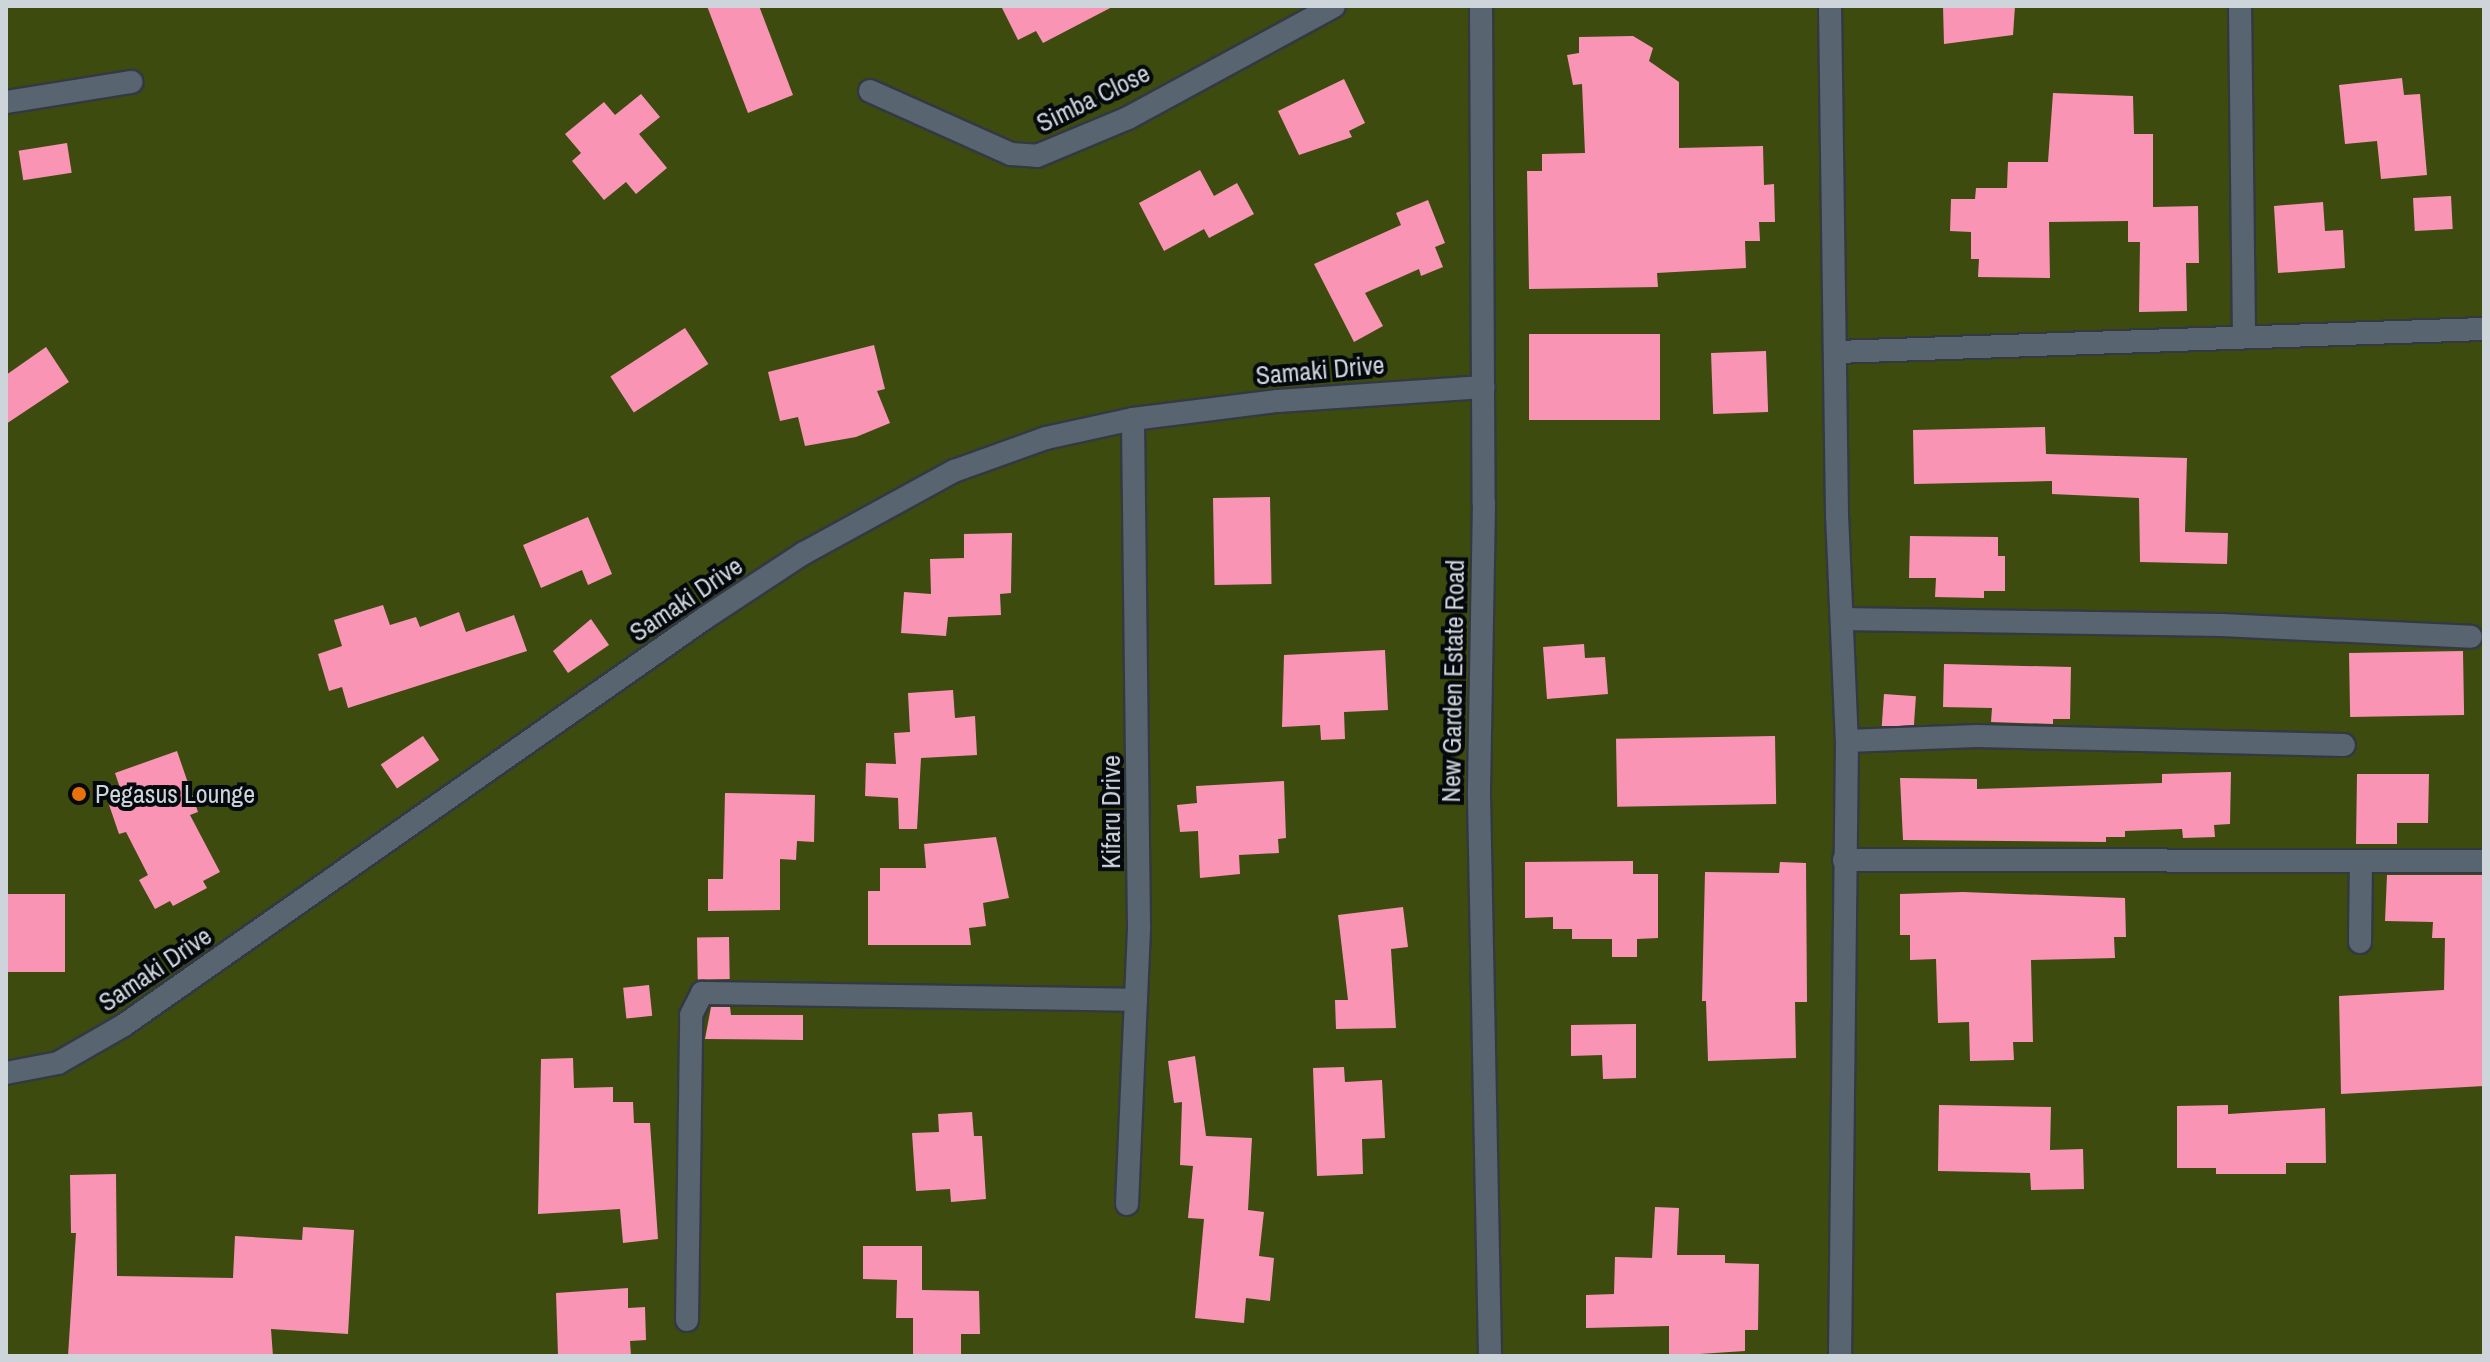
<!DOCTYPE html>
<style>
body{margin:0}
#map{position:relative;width:2490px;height:1362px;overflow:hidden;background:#141f28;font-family:"Archivo Narrow",sans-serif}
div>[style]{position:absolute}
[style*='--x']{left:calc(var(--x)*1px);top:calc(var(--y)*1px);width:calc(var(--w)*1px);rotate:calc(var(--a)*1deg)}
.green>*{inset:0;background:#3e4b0e;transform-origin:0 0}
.building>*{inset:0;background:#fa94b5;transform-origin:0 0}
.roads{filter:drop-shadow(2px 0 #333941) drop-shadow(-2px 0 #333941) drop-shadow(0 2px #333941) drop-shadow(0 -2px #333941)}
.minor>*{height:22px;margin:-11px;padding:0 11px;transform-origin:11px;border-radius:11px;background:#586470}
.tertiary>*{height:22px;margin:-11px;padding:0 11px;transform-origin:11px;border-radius:11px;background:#586470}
.dots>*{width:22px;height:22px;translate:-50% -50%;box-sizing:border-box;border:4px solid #05080c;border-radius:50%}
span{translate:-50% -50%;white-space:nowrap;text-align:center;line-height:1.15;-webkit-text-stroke:8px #05080c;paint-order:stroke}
.street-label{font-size:26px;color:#cdd4da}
.poi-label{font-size:26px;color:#cdd4da}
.left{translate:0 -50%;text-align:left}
.frame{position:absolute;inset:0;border:8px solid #cdd4da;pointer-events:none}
</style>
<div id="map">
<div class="green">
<i style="left:6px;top:6px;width:2478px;height:1350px"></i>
</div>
<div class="building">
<i style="clip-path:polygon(707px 6px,759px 6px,793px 95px,748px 113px)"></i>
<i style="clip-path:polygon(1001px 6px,1114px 6px,1043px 43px,1036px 31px,1018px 40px)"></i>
<i style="clip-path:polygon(1943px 6px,2015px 6px,2013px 35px,1944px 44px)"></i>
<i style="clip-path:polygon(1633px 36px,1653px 48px,1649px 61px,1679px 82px,1679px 148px,1763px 146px,1764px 185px,1774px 184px,1775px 222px,1759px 222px,1760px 241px,1745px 241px,1746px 268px,1657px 273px,1658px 287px,1529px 289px,1527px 171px,1542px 171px,1542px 154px,1585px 153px,1582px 84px,1573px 85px,1567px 55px,1579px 53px,1579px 37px)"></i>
<i style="clip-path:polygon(2402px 78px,2404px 95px,2420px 94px,2427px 175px,2381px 179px,2377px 141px,2345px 144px,2339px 85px)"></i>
<i style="clip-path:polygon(1344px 79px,1365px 123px,1349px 131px,1352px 137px,1299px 155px,1278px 111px)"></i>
<i style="clip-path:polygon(2053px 93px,2133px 96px,2134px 134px,2153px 134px,2153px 207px,2198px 206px,2199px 263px,2186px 263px,2187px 311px,2139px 312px,2140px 242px,2128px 242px,2128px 221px,2049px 222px,2050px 278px,1978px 277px,1979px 259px,1971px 259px,1971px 232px,1950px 231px,1951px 199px,1975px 199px,1976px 188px,2007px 188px,2008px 162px,2048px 162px)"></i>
<i style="clip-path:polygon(641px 94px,660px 117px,639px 134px,667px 168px,636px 194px,626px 182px,604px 200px,572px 161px,581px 153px,565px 134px,604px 102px,615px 115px)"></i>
<i style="left:67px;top:143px;width:30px;height:49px;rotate:81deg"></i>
<i style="clip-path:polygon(1200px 170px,1214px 196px,1237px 183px,1254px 214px,1209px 238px,1204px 229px,1164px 251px,1139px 203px)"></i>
<i style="left:2451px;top:196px;width:33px;height:38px;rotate:87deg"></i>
<i style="clip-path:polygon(1428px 200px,1445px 243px,1435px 247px,1443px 267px,1421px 276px,1419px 269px,1365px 293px,1383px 326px,1354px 342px,1314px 264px,1401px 225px,1396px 213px)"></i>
<i style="clip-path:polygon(2323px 202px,2325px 231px,2343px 230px,2345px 268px,2278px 273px,2274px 206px)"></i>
<i style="left:685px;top:328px;width:43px;height:89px;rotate:57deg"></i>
<i style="left:1529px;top:334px;width:131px;height:86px"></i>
<i style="clip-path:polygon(874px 345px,885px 389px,877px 391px,890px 423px,856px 437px,805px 446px,798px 417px,780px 421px,768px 372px)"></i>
<i style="clip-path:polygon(46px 347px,69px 382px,6px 424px,6px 375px)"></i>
<i style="left:1766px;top:351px;width:61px;height:55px;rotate:88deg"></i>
<i style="clip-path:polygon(2045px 427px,2046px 454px,2187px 458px,2185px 532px,2228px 533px,2227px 564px,2140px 562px,2139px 498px,2052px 494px,2052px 481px,1914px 484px,1913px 430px)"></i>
<i style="left:1270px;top:497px;width:87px;height:57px;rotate:89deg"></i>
<i style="clip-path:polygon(588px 517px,612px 574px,588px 585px,582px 570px,541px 588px,523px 545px)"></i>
<i style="clip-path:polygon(1012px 533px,1011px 593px,1000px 594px,1001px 615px,948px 617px,946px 636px,901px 633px,904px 592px,931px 594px,930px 559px,964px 558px,964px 534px)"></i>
<i style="clip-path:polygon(1910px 536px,1998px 537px,1998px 556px,2005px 556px,2005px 591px,1984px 591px,1984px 598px,1935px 597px,1936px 578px,1909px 578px)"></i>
<i style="clip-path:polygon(383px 605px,390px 625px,416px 617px,420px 627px,459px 612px,466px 632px,514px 615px,527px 651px,348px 708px,342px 687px,329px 691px,318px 654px,342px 646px,334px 620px)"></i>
<i style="clip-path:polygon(591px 619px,609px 645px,568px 673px,553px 651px)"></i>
<i style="clip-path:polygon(1584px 644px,1585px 658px,1605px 657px,1608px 694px,1547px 699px,1543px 647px)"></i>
<i style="clip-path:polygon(1385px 650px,1388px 710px,1344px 712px,1345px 739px,1321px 740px,1320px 725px,1282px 727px,1284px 655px)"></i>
<i style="left:2463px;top:651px;width:64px;height:114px;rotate:89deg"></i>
<i style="clip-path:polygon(1944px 664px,2071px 667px,2070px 719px,2053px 719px,2053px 724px,1991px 722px,1992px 708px,1943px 707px)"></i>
<i style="clip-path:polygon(953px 690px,955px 718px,975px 716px,977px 755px,921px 758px,917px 829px,899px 829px,898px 798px,865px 796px,866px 763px,896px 764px,894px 733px,910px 732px,908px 693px)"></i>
<i style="left:1884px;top:694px;width:32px;height:32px;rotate:4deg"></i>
<i style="left:423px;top:736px;width:29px;height:51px;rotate:56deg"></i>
<i style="left:1775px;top:736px;width:68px;height:159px;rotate:89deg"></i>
<i style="clip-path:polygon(177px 751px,198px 812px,190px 815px,220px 872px,203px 881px,207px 888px,173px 906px,170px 901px,155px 909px,139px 880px,148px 875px,126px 832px,119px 834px,106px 796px,121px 791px,115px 773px)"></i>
<i style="clip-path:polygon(2231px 772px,2230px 824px,2214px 825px,2215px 837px,2183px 838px,2182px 829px,2125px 831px,2125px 837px,2106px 837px,2106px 842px,1903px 840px,1900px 778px,1977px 779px,1977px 789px,2162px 783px,2162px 774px)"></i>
<i style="clip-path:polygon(2357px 774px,2429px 774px,2428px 823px,2397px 823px,2397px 844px,2356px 844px)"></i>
<i style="clip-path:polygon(1284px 781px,1286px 838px,1278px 839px,1279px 853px,1239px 855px,1240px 874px,1200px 878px,1198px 831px,1180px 832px,1177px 805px,1197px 803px,1196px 786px)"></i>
<i style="clip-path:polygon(725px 793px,815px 795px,814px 842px,797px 841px,796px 860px,780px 859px,780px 910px,708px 911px,708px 879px,723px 879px)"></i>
<i style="clip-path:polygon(996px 837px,1009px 898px,983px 903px,986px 926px,969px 928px,971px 945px,868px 945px,868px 891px,880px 891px,880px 868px,926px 868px,924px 844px)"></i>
<i style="clip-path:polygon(1633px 861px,1633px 874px,1658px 874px,1658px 938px,1637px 939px,1637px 957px,1612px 957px,1612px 939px,1572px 939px,1572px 929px,1553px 929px,1553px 917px,1525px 918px,1525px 862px)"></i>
<i style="clip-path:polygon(1780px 862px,1806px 863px,1807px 1002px,1795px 1002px,1796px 1058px,1708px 1061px,1706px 1001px,1702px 1001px,1705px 872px,1779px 873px)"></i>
<i style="clip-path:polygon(2387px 875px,2484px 875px,2484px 1086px,2341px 1094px,2339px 996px,2444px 990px,2445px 938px,2432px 938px,2433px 922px,2385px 921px)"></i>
<i style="clip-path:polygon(1963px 892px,2125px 898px,2126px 937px,2114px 937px,2115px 958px,2031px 960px,2033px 1042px,2013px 1042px,2014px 1060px,1970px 1061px,1969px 1022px,1938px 1023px,1936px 959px,1910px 960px,1910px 935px,1900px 935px,1900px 894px)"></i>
<i style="left:6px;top:894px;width:59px;height:78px"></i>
<i style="clip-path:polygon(1403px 907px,1408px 947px,1391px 949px,1396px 1028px,1336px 1029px,1335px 1000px,1348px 1000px,1338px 915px)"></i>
<i style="left:729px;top:937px;width:42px;height:32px;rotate:89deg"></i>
<i style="left:649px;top:985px;width:31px;height:26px;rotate:84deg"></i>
<i style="clip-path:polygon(711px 1007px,730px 1007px,731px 1015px,803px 1015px,803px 1040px,705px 1039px)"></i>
<i style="clip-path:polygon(1636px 1024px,1636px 1078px,1603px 1079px,1602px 1055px,1571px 1056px,1571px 1025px)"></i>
<i style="clip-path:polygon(1195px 1056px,1206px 1136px,1252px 1138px,1248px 1210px,1264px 1212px,1259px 1256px,1274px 1258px,1270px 1301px,1246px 1298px,1244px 1323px,1195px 1318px,1204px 1219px,1188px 1218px,1193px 1166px,1180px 1165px,1182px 1102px,1174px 1103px,1168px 1061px)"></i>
<i style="clip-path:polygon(573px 1058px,574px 1088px,613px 1087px,613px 1102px,633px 1102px,634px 1123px,650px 1123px,658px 1239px,623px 1243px,620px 1209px,538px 1214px,541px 1059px)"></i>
<i style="clip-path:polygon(1344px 1067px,1345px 1082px,1382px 1080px,1385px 1138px,1362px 1139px,1363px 1174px,1317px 1176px,1313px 1068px)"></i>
<i style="clip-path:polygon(1939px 1105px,2051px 1107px,2050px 1150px,2083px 1149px,2084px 1189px,2031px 1190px,2030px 1173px,1938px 1171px)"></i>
<i style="clip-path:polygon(2228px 1105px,2228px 1114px,2325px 1108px,2326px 1163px,2286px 1163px,2286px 1174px,2216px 1174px,2216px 1168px,2177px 1168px,2177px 1106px)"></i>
<i style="clip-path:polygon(972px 1112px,974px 1136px,982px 1136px,986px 1199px,951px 1202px,950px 1189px,916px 1191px,912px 1133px,939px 1132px,938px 1114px)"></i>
<i style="clip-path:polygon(116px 1174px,117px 1276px,233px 1278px,235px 1236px,302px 1240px,303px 1227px,354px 1230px,348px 1334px,271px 1329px,273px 1356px,68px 1356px,76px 1233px,71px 1233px,70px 1175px)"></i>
<i style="clip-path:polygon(1655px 1207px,1679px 1208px,1677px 1255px,1725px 1255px,1725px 1263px,1759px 1264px,1758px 1330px,1745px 1330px,1745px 1351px,1669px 1356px,1669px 1326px,1586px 1328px,1586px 1295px,1614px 1294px,1615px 1257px,1652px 1258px)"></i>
<i style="clip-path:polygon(863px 1246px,922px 1246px,922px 1290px,979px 1291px,980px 1334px,961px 1334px,961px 1356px,913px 1356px,913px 1318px,896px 1318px,897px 1280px,863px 1279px)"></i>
<i style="clip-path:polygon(628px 1288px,628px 1308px,645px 1307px,646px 1340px,630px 1341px,631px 1356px,558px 1356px,556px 1293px)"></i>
</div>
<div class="roads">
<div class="minor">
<i style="--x:1830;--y:6;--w:509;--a:89.21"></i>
<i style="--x:1837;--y:515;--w:226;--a:87.5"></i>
<i style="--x:1847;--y:741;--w:615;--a:90.65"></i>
<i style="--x:2240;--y:6;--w:331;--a:89.3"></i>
<i style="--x:870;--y:91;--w:154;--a:24.1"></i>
<i style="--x:1011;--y:154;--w:26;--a:4"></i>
<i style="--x:1037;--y:156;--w:99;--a:-22.7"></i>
<i style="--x:1128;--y:118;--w:234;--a:-28.5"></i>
<i style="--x:6;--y:102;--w:127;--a:-9.1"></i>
<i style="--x:1837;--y:352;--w:647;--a:-2.04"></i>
<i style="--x:1842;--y:619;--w:379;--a:0.9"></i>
<i style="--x:2221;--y:625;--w:250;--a:2.7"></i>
<i style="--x:1847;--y:741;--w:130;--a:-2.2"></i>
<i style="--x:1977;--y:736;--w:367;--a:1.4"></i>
<i style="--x:1844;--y:860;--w:640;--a:0.09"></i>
<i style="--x:2360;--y:942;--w:81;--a:-89.3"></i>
<i style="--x:6;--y:1073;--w:53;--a:-10.9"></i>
<i style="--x:58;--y:1063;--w:76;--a:-29.9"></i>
<i style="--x:124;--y:1025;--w:709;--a:-35.01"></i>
<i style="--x:705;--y:618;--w:118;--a:-33.3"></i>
<i style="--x:804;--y:553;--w:171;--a:-28.7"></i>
<i style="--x:954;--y:471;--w:98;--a:-19.7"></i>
<i style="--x:1046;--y:438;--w:89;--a:-12.3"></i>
<i style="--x:1133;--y:419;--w:146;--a:-7.1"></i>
<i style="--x:1278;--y:401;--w:206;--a:-3.9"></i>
<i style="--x:1127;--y:1204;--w:278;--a:-87.5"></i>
<i style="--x:1139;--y:926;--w:507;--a:-90.68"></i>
<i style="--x:687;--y:1320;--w:305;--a:-89.2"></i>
<i style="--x:691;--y:1015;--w:25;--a:-63"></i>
<i style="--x:702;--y:993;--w:434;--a:0.9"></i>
</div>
<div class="tertiary">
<i style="--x:1481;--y:6;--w:497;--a:89.7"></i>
<i style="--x:1484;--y:503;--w:294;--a:91"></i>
<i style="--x:1479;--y:797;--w:559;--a:88.87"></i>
</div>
</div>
<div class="dots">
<i style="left:79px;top:794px;background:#e8710a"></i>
</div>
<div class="street-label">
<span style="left:1093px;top:98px;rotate:-26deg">Simba Close</span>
<span style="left:1320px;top:370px;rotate:-5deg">Samaki Drive</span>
<span style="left:686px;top:599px;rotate:-34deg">Samaki Drive</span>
<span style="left:1453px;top:681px;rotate:-89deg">New Garden Estate Road</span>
<span style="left:1111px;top:812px;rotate:-90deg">Kifaru Drive</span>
<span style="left:155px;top:969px;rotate:-34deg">Samaki Drive</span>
</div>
<div class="poi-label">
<span class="left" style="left:95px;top:794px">Pegasus Lounge</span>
</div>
<div class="frame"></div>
</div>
